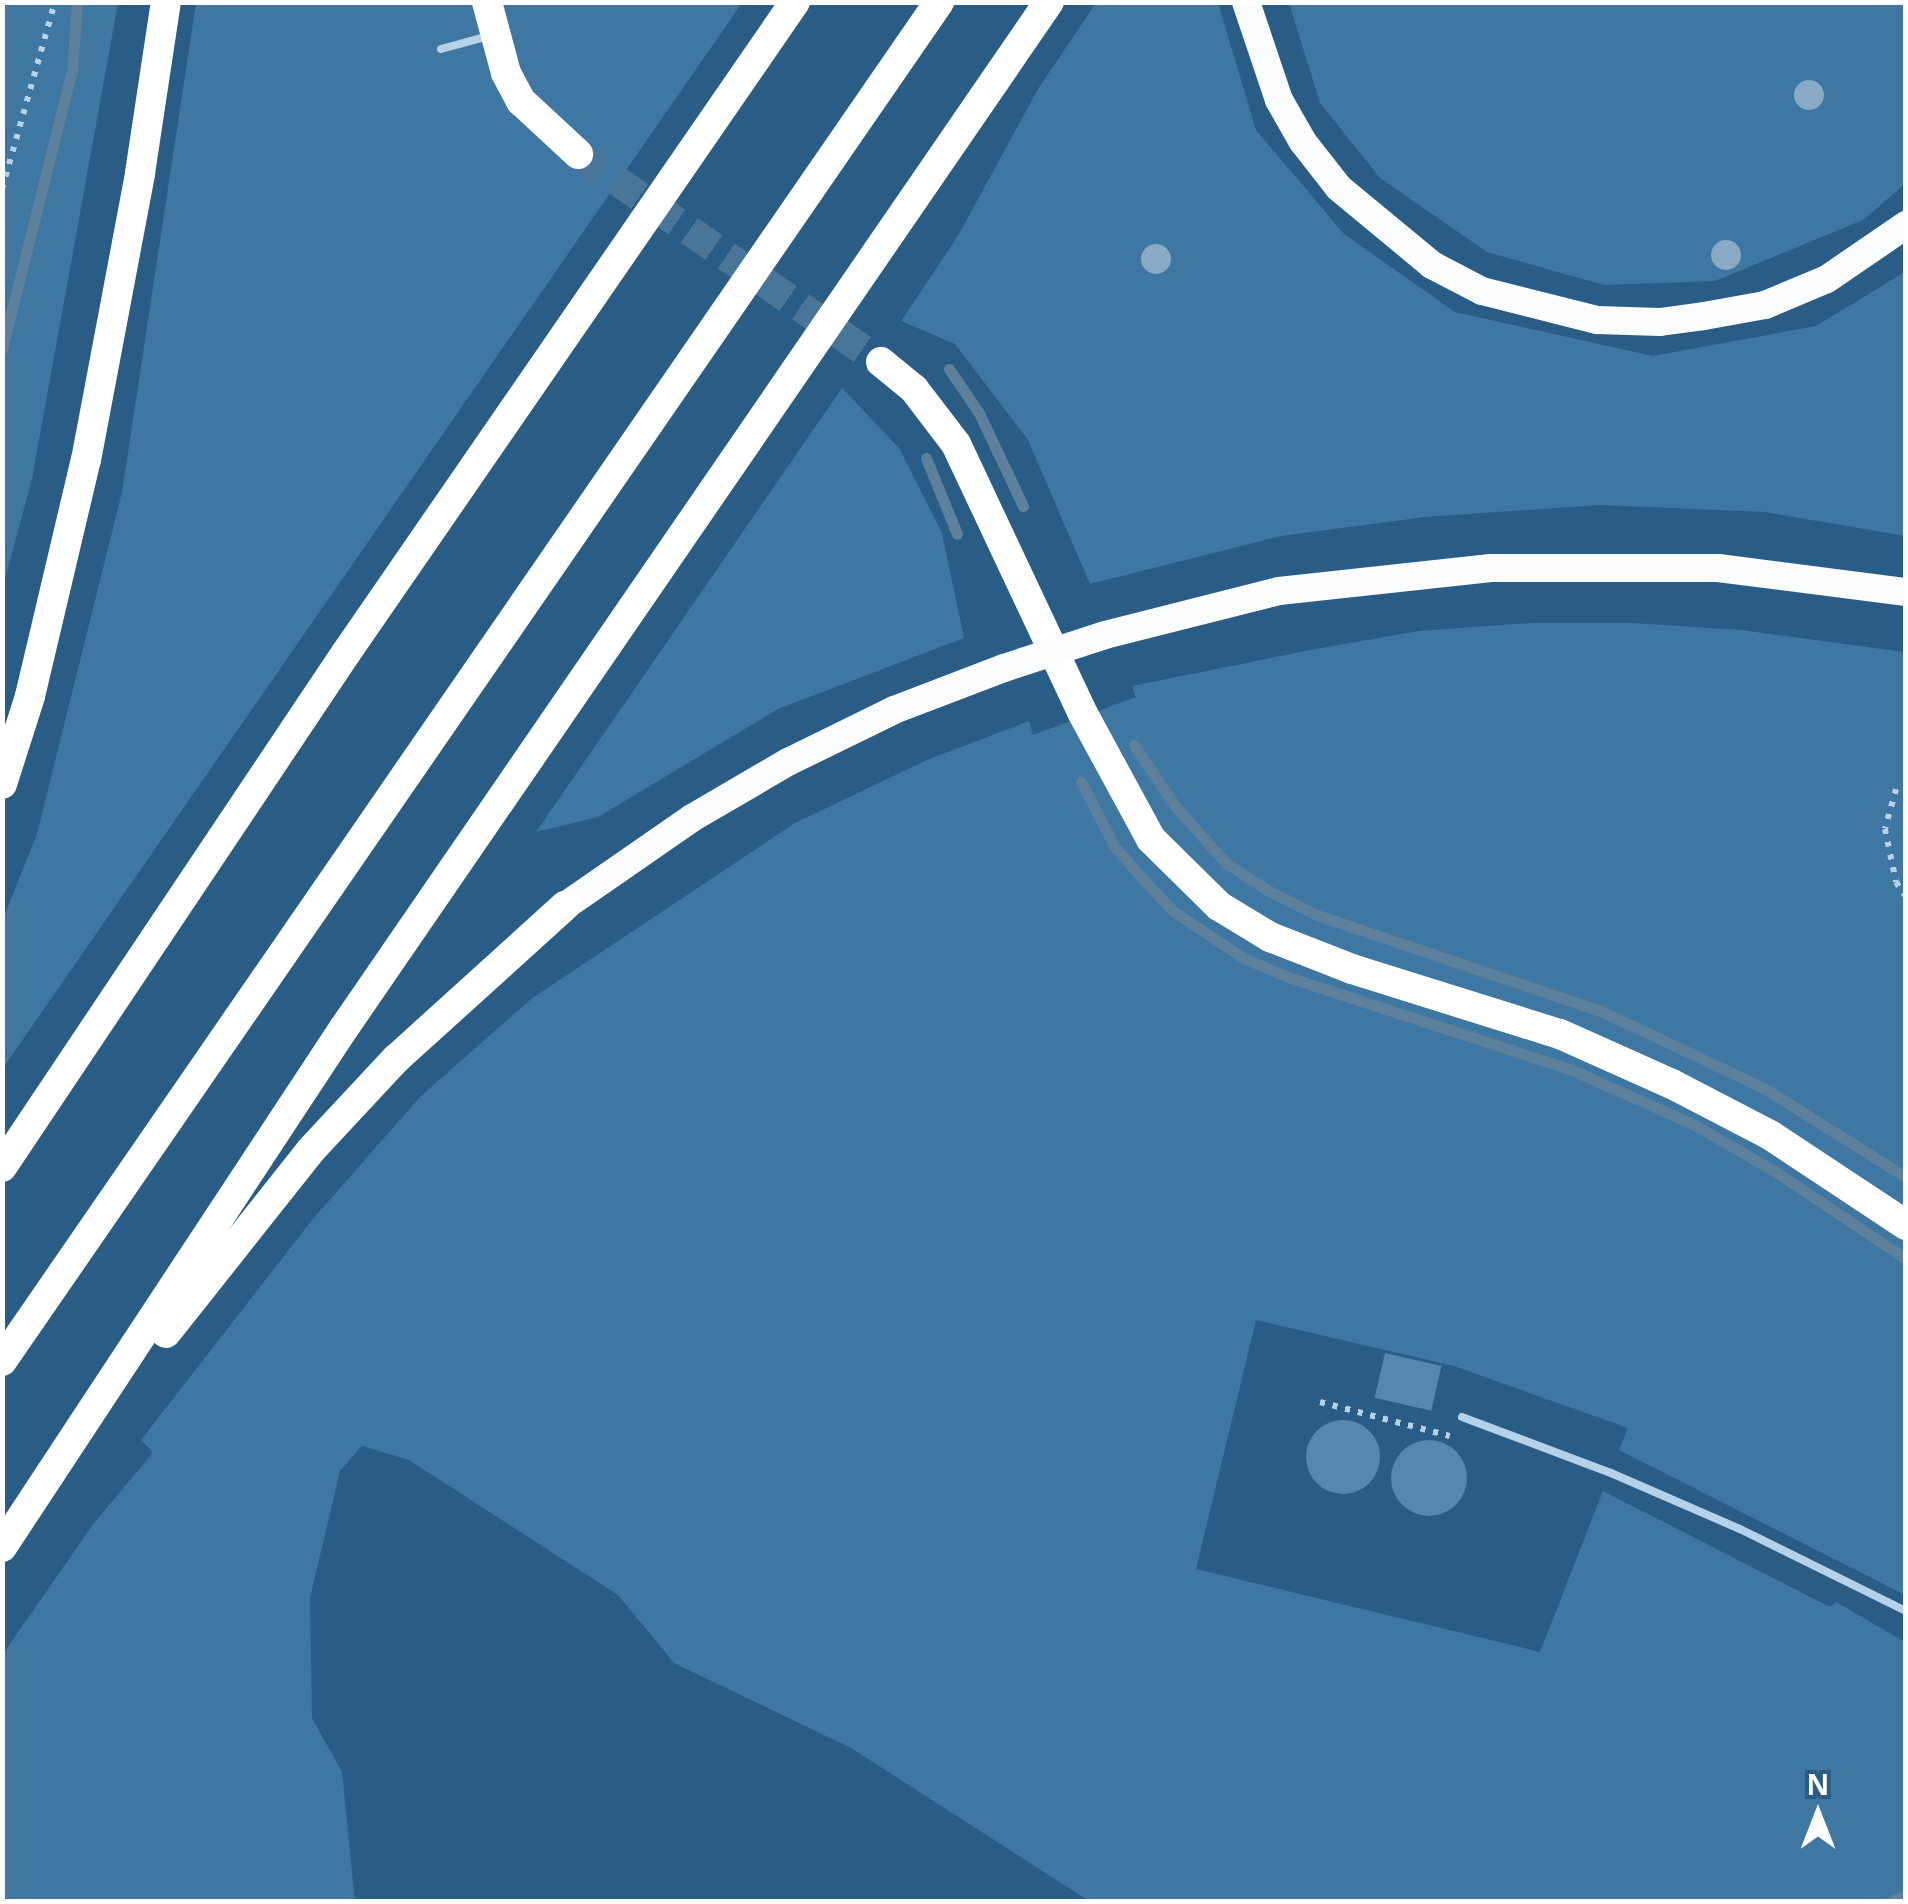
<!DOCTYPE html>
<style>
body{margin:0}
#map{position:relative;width:1908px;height:1904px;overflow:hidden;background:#295d86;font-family:"Open Sans",sans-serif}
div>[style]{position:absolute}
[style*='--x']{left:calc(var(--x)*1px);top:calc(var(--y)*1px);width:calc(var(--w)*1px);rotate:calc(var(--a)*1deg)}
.green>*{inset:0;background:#3e77a2}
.stream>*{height:11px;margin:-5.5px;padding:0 5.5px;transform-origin:5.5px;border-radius:5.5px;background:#5d819c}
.building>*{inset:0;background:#5688af;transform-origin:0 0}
.round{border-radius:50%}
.motorway-tunnel>*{height:30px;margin-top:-15px;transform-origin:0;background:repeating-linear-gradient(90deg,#497598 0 30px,transparent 0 45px)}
.path>*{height:6px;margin-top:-3px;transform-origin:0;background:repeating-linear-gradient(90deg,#b5d2e8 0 5px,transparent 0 13px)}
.service>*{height:8px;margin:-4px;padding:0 4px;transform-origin:4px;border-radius:4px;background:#b5d2e8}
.trunk>*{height:28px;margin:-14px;padding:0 14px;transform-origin:14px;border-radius:14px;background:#fafcfe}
.motorway>*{height:30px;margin:-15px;padding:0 15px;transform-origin:15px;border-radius:15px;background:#fff}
.trunk-bridge>*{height:28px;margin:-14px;padding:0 14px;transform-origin:14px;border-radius:14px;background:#fafcfe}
.trees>*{width:30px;height:30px;margin:-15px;border-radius:50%;background:#89aac4}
span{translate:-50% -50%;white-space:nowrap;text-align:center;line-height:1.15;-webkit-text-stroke:8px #295d86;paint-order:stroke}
.frame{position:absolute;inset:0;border:5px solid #fff;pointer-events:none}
.north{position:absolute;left:1768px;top:1764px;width:100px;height:100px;-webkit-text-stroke:8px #295d86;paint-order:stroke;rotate:0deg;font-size:28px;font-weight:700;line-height:40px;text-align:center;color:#fff}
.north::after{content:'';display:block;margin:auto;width:35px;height:45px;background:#fff;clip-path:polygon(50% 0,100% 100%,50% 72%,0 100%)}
</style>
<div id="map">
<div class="green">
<i style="clip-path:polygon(2px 3px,118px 3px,32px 479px,3px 586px)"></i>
<i style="clip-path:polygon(196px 3px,742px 3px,3px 1068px,3px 919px,37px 834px,122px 492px)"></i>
<i style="clip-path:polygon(1096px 3px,1218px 3px,1256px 130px,1344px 234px,1455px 312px,1653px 356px,1816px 326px,1905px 272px,1905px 536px,1765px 512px,1601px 505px,1425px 517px,1281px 536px,1090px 584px,1028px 440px,955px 344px,901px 321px,959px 234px,1038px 89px)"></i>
<i style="clip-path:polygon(1289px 3px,1905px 3px,1905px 184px,1863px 220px,1715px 281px,1604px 285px,1487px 252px,1380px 178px,1320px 103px)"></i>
<i style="clip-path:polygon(842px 388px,899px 448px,942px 533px,964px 638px,778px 709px,598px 817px,536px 832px)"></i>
<i style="clip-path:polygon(1531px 623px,1633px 623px,1741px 630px,1905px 652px,1905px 1595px,1619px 1450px,1628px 1428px,1454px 1366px,1256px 1320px,1196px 1569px,1540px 1652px,1603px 1491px,1830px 1607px,1836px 1602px,1905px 1642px,1905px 1899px,1089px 1901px,851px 1748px,674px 1663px,618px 1595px,409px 1460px,362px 1446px,340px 1471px,310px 1598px,312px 1718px,342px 1772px,355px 1901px,3px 1902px,3px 1654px,94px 1523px,153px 1453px,141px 1440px,312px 1220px,420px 1097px,531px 999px,795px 823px,927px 760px,1029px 721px,1033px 735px,1136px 697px,1132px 686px,1310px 650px,1419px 631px)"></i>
</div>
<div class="stream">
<i style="--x:2;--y:349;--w:287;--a:-75.9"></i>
<i style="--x:72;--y:71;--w:69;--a:-85.9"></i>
<i style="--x:949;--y:369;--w:53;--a:55.7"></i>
<i style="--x:979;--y:413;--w:103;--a:64.7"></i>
<i style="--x:926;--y:458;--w:82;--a:67.8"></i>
<i style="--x:1134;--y:745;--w:73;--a:56.1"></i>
<i style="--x:1175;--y:806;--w:76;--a:48.2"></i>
<i style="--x:1226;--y:863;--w:51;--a:33.1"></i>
<i style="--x:1269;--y:891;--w:54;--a:26.6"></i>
<i style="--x:1317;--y:915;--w:300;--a:18.7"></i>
<i style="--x:1601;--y:1011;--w:180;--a:25.3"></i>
<i style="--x:1764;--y:1088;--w:168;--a:32.1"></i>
<i style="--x:1081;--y:782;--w:73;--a:62.4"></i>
<i style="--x:1115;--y:847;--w:41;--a:48.9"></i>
<i style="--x:1142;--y:878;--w:45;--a:46.8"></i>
<i style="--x:1173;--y:911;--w:87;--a:33.7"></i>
<i style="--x:1245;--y:959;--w:50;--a:22.4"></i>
<i style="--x:1291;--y:978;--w:296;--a:18.1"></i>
<i style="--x:1572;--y:1070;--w:133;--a:24.1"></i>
<i style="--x:1693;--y:1124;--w:96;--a:30"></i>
<i style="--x:1776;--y:1172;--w:156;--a:33.8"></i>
<i style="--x:1890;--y:1902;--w:17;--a:-24"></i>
</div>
<div class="building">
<i style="left:1385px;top:1353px;width:58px;height:46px;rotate:13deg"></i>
<i class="round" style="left:1306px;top:1420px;width:74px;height:74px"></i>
<i class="round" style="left:1391px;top:1440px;width:76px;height:76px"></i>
</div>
<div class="motorway-tunnel">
<i style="--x:578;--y:154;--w:368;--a:34.5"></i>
</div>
<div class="path">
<i style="--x:2;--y:189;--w:194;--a:-74.2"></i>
<i style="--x:1896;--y:789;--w:41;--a:105.4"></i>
<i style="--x:1885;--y:829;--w:54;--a:78.3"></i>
<i style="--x:1896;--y:882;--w:18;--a:56"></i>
<i style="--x:1320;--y:1402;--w:134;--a:14.7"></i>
</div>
<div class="service">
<i style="--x:441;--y:49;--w:50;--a:-15.2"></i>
<i style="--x:1462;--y:1417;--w:159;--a:20.6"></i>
<i style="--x:1611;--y:1473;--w:141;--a:23.5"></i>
<i style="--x:1740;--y:1529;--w:185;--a:26.3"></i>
</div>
<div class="trunk">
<i style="--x:1246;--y:2;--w:103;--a:71.4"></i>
<i style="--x:1279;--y:100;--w:48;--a:60.3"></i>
<i style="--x:1303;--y:142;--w:58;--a:52"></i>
<i style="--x:1339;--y:188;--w:121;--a:39.6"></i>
<i style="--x:1432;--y:265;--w:56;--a:27.5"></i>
<i style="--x:1482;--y:291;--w:119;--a:14.2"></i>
<i style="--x:1597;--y:320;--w:63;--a:1.8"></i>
<i style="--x:1660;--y:322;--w:44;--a:-7.8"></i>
<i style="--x:1704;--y:316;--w:62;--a:-10.2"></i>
<i style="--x:1765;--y:305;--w:67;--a:-22.8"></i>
<i style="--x:1827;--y:279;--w:96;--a:-34.4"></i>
<i style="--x:1105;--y:635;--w:179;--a:-14.2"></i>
<i style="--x:1279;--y:591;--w:213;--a:-6.2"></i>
<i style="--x:1491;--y:568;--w:227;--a:0"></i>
<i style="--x:1718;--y:568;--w:190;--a:7.3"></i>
<i style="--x:565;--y:906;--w:155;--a:-34.7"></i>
<i style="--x:692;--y:818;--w:111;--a:-30.3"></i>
<i style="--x:788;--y:762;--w:118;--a:-26.1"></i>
<i style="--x:894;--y:710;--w:118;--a:-20.9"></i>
</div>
<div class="motorway">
<i style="--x:487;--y:2;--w:73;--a:75"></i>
<i style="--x:506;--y:73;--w:32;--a:62"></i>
<i style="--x:521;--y:101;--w:78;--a:42.9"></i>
<i style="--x:881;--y:362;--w:43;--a:39.3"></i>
<i style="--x:914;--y:389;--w:69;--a:52.6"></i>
<i style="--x:956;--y:444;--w:296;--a:64.8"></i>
<i style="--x:1082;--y:712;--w:145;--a:61.5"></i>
<i style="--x:1151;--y:839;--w:95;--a:44.6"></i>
<i style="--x:1219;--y:906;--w:60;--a:31.3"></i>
<i style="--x:1270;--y:937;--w:88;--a:21.3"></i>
<i style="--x:1352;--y:969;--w:218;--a:17.4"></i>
<i style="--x:1560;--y:1034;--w:123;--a:24.1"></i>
<i style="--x:1672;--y:1084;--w:110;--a:27.5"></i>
<i style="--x:1770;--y:1135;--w:163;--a:33.5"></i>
<i style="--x:2;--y:784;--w:92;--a:-72.3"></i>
<i style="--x:30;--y:696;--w:243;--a:-76.7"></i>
<i style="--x:86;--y:460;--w:292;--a:-79.3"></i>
<i style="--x:140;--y:173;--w:173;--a:-81.4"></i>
<i style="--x:2;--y:1167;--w:618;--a:-56.21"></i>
<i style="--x:346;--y:653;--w:791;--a:-55.41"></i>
<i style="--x:166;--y:1333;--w:233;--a:-51.6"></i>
<i style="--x:311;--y:1150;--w:125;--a:-47"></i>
<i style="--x:396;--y:1059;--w:228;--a:-42.2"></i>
<i style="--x:2;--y:1361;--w:1651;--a:-55.41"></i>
<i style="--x:2;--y:1547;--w:622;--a:-56.62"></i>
<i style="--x:344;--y:1028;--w:1245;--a:-55.51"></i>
</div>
<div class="trunk-bridge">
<i style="--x:1004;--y:668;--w:106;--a:-18.1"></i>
</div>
<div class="trees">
<i style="left:1809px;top:95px"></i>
<i style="left:1726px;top:255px"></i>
<i style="left:1156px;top:259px"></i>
</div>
<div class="frame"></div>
<div class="north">N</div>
</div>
